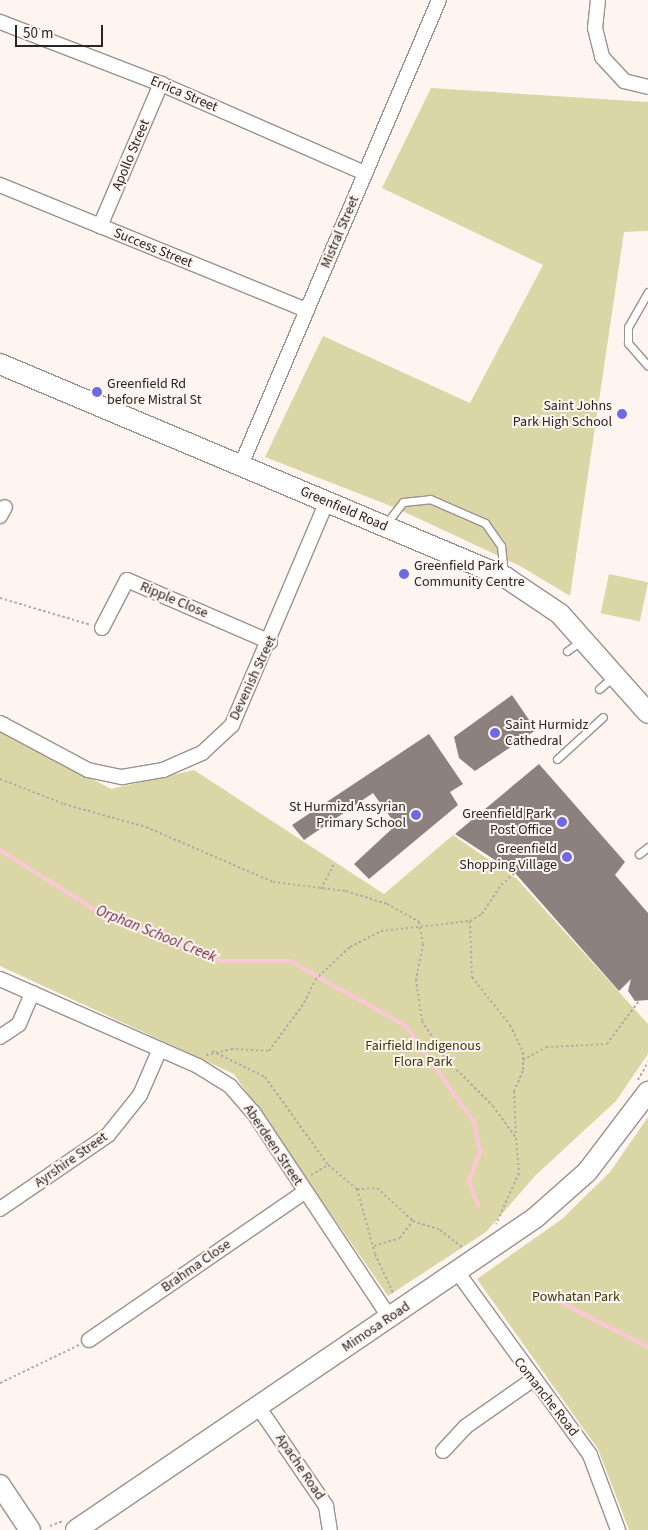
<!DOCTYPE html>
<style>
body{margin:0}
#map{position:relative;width:648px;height:1530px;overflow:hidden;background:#fef5f0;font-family:"Source Sans 3",sans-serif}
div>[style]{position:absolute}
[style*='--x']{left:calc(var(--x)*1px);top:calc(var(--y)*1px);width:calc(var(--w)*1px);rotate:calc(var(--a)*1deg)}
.green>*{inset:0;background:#dbd6a5;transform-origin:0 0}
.stream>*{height:4px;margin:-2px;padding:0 2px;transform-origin:2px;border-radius:2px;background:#fbc7d6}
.building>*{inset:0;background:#8d8180}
.path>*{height:2px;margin-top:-1px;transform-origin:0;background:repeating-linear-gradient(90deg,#b1aba6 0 2.5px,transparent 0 5px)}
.roads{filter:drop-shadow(1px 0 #9c928d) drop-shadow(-1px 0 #9c928d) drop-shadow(0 1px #9c928d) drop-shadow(0 -1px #9c928d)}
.lane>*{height:7px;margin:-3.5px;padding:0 3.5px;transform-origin:3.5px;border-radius:3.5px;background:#fff}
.street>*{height:14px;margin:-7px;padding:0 7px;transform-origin:7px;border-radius:7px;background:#fff}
.secondary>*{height:20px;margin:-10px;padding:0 10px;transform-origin:10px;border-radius:10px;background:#fff}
.dots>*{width:14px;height:14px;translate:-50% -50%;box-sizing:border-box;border:2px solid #fef5f0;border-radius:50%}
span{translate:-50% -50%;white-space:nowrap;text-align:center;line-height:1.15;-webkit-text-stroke:4px #fef5f0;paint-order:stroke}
.street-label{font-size:14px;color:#282522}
.poi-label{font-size:14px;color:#282522}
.left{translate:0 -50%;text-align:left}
.right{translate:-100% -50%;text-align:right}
.park-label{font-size:14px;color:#3c3708}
.water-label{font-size:15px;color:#661e3b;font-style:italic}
.scale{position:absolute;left:15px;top:25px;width:88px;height:22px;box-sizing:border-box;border:2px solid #282522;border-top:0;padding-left:6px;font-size:15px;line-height:18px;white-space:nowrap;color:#282522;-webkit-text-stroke:4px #fef5f0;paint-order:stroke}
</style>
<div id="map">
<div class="green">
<i style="clip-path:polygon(431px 88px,648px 102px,648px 231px,624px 232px,570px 596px,520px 566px,396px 508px,265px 457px,323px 336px,470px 403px,543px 265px,382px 188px)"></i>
<i style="left:609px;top:574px;width:40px;height:40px;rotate:12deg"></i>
<i style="clip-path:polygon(0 730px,111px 789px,194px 770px,384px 894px,453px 835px,517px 879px,648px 1024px,648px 1054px,616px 1101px,536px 1175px,486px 1232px,388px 1296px,234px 1074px,0 966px)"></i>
<i style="clip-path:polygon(648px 1117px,648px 1530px,629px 1530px,598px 1449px,477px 1279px,562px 1219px,610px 1172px)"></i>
</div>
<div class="stream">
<i style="--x:0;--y:850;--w:116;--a:32.3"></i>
<i style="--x:98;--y:912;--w:132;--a:21.7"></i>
<i style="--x:221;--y:961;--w:69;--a:0"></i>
<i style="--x:290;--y:961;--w:133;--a:29.3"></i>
<i style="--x:406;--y:1026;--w:118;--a:54.7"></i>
<i style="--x:474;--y:1122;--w:30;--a:78"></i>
<i style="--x:480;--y:1151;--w:33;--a:110"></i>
<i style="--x:469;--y:1182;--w:26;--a:69"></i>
<i style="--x:542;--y:1293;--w:119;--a:27"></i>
</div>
<div class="building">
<i style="clip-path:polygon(512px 695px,536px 730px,475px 771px,459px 758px,454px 737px)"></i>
<i style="clip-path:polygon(429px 734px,463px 784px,450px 792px,458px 805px,369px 879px,354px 864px,396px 825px,373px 793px,304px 840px,292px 825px)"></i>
<i style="clip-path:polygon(539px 764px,625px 862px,615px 875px,648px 913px,648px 1000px,635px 1001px,628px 991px,631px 979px,619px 991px,515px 873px,455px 834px)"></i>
</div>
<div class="path">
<i style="--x:0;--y:598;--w:95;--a:16.5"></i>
<i style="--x:0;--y:779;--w:69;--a:21.3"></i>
<i style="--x:64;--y:804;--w:85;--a:15.7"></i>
<i style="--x:146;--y:827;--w:138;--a:23.4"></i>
<i style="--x:273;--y:882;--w:74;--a:7"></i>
<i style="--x:346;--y:891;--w:43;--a:17.6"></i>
<i style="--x:387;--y:904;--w:37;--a:29"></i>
<i style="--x:419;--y:922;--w:22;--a:80"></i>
<i style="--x:423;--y:944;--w:36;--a:101"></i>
<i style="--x:416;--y:979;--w:42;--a:81.9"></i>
<i style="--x:422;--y:1021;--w:45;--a:57.7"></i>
<i style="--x:446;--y:1059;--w:66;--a:45"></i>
<i style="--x:493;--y:1106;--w:39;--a:54"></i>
<i style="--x:516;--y:1138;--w:35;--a:85"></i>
<i style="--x:519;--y:1173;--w:56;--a:114.3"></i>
<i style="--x:321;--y:889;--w:30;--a:-63"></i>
<i style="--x:470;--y:921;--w:56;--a:88"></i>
<i style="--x:472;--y:977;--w:61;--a:51.6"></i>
<i style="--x:510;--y:1025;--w:30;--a:64"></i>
<i style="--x:523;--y:1052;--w:19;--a:90"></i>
<i style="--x:523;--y:1071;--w:22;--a:114"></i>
<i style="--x:514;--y:1091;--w:45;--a:87.5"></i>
<i style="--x:212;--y:1051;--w:59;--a:26.1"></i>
<i style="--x:265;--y:1077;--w:108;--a:54.4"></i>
<i style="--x:328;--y:1165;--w:38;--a:40"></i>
<i style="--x:357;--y:1189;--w:67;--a:74.5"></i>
<i style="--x:375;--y:1254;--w:45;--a:65.1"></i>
<i style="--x:206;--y:1055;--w:26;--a:-13"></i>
<i style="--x:231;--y:1049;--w:38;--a:3"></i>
<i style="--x:269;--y:1051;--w:59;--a:-53.9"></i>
<i style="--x:304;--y:1003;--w:25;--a:-64"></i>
<i style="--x:315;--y:980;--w:48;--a:-43.3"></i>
<i style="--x:350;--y:947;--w:35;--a:-27"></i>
<i style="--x:381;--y:931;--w:90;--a:-6.4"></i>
<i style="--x:470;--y:921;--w:14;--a:-30"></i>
<i style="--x:482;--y:914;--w:35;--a:-57"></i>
<i style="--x:501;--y:885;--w:18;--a:-41"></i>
<i style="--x:523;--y:1060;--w:26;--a:-29"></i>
<i style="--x:546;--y:1047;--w:61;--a:-2.8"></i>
<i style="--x:607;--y:1044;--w:54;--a:-53.3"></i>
<i style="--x:638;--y:1080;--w:21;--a:-61"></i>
<i style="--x:311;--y:1175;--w:20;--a:-30"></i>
<i style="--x:357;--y:1189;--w:20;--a:-3"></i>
<i style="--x:377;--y:1188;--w:49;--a:42.5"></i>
<i style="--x:413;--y:1221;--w:28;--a:18"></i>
<i style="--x:440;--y:1230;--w:29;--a:38"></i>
<i style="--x:374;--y:1246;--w:27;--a:-17"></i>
<i style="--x:400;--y:1238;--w:21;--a:-53"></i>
<i style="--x:0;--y:1383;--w:88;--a:-25.7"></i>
<i style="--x:50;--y:1526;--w:14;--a:-21"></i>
</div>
<div class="roads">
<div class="lane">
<i style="--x:648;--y:292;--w:40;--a:119.7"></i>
<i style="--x:628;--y:327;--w:16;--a:90"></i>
<i style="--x:628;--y:343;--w:30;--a:49"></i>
<i style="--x:385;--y:525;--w:29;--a:-52"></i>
<i style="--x:403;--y:502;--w:27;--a:-6"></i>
<i style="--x:430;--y:499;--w:60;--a:23.6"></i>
<i style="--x:485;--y:523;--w:28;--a:55"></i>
<i style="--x:501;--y:546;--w:28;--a:84"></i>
<i style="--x:567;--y:651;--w:17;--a:-36"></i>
<i style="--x:599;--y:689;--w:20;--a:-41"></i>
<i style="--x:557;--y:759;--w:62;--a:-42.4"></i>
<i style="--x:639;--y:854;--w:11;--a:-38"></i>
</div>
<div class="street">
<i style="--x:598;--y:0;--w:28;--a:96"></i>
<i style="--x:595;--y:28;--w:30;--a:76"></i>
<i style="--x:602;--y:57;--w:33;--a:47"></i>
<i style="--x:624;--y:81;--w:25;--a:14"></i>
<i style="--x:0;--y:22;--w:173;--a:21.1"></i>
<i style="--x:161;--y:84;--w:223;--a:23.6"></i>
<i style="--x:0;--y:185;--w:331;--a:22.2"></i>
<i style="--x:100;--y:226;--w:155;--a:-66.8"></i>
<i style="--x:241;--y:465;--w:505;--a:-66.94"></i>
<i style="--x:0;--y:516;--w:10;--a:-61"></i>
<i style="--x:102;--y:628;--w:54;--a:-62.5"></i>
<i style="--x:127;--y:580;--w:156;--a:23.4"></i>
<i style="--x:0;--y:723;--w:100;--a:28.1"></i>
<i style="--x:88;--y:770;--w:35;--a:12"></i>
<i style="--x:122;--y:777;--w:42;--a:-9.7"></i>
<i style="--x:163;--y:770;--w:43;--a:-23.6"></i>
<i style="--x:202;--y:753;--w:41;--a:-43"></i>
<i style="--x:232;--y:725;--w:243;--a:-67"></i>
<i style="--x:0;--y:979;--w:216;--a:23.7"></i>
<i style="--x:198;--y:1066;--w:38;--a:32"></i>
<i style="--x:230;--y:1086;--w:35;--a:49"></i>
<i style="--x:253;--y:1112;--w:246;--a:56.4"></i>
<i style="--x:0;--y:1037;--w:23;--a:-34"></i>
<i style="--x:19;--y:1024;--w:34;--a:-67"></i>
<i style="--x:0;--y:1209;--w:131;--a:-34.4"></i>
<i style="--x:108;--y:1135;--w:51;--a:-51.3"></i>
<i style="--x:140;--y:1095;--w:50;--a:-66.5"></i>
<i style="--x:458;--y:1273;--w:225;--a:54"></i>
<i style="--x:590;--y:1455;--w:80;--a:69.5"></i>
<i style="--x:89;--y:1340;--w:261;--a:-34.5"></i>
<i style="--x:259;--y:1408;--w:119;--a:55.6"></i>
<i style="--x:326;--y:1506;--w:24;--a:81"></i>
<i style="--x:443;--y:1451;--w:33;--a:-47"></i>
<i style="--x:465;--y:1427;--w:82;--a:-35"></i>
</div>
<div class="secondary">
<i style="--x:0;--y:364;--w:548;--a:22.87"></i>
<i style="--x:505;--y:577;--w:66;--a:33.9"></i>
<i style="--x:560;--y:614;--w:132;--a:48.4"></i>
<i style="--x:0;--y:1485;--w:54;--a:56.3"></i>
<i style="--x:76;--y:1530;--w:555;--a:-34.21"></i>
<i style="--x:535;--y:1218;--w:69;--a:-41.5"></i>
<i style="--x:587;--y:1172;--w:101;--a:-52.7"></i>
</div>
</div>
<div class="dots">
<i style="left:97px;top:392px;background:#6f6ae4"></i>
<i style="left:622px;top:414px;background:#6f6ae4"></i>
<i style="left:404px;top:574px;background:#6f6ae4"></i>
<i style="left:495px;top:733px;background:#6f6ae4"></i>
<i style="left:416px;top:815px;background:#6f6ae4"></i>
<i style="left:562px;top:822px;background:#6f6ae4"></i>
<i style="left:567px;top:857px;background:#6f6ae4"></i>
</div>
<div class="street-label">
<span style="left:184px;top:94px;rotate:23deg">Errica Street</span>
<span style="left:131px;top:155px;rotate:-67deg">Apollo Street</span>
<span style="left:340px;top:232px;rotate:-67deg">Mistral Street</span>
<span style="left:153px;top:248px;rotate:22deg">Success Street</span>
<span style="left:344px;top:509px;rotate:23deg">Greenfield Road</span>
<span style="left:174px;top:600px;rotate:23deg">Ripple Close</span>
<span style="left:253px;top:678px;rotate:-65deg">Devenish Street</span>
<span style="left:273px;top:1145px;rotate:56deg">Aberdeen Street</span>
<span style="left:71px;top:1160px;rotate:-35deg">Ayrshire Street</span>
<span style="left:196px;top:1266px;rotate:-35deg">Brahma Close</span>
<span style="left:376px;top:1327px;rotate:-34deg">Mimosa Road</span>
<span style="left:546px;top:1397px;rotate:52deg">Comanche Road</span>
<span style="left:300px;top:1467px;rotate:56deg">Apache Road</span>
</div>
<div class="poi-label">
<span class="left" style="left:107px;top:392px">Greenfield Rd<br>before Mistral St</span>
<span class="right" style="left:612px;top:414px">Saint Johns<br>Park High School</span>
<span class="left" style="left:414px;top:574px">Greenfield Park<br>Community Centre</span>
<span class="left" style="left:505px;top:733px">Saint Hurmidz<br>Cathedral</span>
<span class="right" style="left:406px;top:815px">St Hurmizd Assyrian<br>Primary School</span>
<span class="right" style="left:552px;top:822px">Greenfield Park<br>Post Office</span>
<span class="right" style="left:557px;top:857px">Greenfield<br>Shopping Village</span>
</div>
<div class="park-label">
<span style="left:423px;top:1054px">Fairfield Indigenous<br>Flora Park</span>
<span style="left:576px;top:1297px">Powhatan Park</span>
</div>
<div class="water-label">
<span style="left:156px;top:934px;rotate:22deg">Orphan School Creek</span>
</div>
<div class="scale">50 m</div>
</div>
